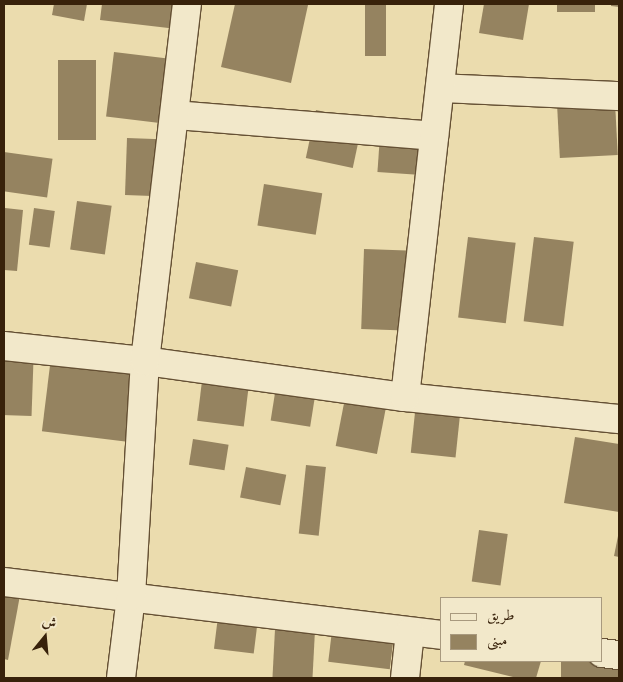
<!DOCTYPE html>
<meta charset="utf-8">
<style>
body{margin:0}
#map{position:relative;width:623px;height:682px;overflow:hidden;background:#ebdcae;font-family:"Old Standard TT",Amiri,serif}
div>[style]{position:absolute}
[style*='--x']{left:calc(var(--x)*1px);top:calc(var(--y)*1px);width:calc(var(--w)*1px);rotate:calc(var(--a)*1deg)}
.building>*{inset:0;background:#958360;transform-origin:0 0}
.roads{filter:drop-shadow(1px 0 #655034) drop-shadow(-1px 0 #655034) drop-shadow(0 1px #655034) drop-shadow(0 -1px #655034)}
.minor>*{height:28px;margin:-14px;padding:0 14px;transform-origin:14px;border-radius:14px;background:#f2e8ca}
span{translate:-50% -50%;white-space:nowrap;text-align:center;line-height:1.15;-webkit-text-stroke:5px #f2e8ca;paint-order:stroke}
.frame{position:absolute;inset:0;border:5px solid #38220b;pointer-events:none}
.legend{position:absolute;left:440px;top:597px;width:162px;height:65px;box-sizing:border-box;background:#f2e8ca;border:1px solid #a8997e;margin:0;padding:6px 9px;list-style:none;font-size:15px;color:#38220b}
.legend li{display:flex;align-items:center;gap:10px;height:25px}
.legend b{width:25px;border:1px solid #a8997e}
.north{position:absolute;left:20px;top:612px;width:50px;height:50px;-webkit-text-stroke:4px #f2e8ca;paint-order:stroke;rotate:17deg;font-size:14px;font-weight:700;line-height:20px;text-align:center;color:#38220b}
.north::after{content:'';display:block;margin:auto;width:18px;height:22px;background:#38220b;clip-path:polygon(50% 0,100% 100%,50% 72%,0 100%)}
</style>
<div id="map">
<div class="building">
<i style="clip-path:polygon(54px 4px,87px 4px,84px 21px,52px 15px)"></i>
<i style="clip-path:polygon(102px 4px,180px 4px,177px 29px,100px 20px)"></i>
<i style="clip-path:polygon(235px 4px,308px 5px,291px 83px,221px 67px)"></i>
<i style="left:365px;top:4px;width:21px;height:52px"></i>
<i style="clip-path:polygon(484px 4px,529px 4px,523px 40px,479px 33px)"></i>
<i style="left:557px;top:4px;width:38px;height:8px"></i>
<i style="clip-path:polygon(611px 4px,619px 4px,619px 7px,611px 6px)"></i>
<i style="left:114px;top:52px;width:54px;height:65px;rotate:7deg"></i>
<i style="left:58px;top:60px;width:38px;height:80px"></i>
<i style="left:615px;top:102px;width:53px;height:58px;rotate:87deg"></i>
<i style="left:316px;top:110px;width:48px;height:49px;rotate:12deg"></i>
<i style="left:381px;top:121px;width:55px;height:51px;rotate:4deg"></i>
<i style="left:127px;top:138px;width:34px;height:57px;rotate:2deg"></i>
<i style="left:4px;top:152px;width:49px;height:39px;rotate:8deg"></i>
<i style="left:264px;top:184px;width:59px;height:42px;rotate:9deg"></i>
<i style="left:77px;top:201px;width:35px;height:49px;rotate:8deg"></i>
<i style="clip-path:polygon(5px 208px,23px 210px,17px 271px,4px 270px)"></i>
<i style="left:34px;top:208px;width:21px;height:37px;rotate:8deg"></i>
<i style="left:468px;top:237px;width:48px;height:81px;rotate:7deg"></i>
<i style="left:534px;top:237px;width:40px;height:85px;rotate:7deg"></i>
<i style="left:364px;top:249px;width:50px;height:80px;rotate:2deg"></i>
<i style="left:196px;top:262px;width:43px;height:37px;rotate:11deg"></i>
<i style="left:53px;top:341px;width:90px;height:91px;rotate:7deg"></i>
<i style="left:4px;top:345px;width:30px;height:70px;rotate:2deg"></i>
<i style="left:278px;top:374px;width:40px;height:47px;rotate:9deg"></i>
<i style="left:202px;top:381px;width:47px;height:40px;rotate:7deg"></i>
<i style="left:346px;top:393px;width:42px;height:54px;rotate:11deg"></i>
<i style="left:416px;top:403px;width:45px;height:50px;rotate:6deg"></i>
<i style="clip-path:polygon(575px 437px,619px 444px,619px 512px,564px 503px)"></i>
<i style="left:193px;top:439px;width:36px;height:26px;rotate:9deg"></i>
<i style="left:306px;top:465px;width:20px;height:69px;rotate:6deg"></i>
<i style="left:246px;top:467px;width:41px;height:31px;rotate:11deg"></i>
<i style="left:479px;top:530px;width:29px;height:52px;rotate:8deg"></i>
<i style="clip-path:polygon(618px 536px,619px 536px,619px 557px,614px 556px)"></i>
<i style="clip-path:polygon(4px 587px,21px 590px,8px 660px,4px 659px)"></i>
<i style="left:219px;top:608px;width:40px;height:41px;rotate:7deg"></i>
<i style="left:276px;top:610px;width:40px;height:68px;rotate:3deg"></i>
<i style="left:332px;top:631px;width:62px;height:31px;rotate:7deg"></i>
<i style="clip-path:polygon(465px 661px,541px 661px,536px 678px,517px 678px,464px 665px)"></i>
<i style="left:561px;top:661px;width:58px;height:17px"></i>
</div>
<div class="roads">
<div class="minor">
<i style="--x:440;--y:88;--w:179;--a:2.6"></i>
<i style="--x:175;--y:115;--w:260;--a:4.6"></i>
<i style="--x:4;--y:346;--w:142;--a:6.1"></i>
<i style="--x:145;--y:361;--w:262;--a:7.9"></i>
<i style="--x:405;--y:397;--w:215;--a:5.9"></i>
<i style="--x:405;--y:397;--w:395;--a:-83.6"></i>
<i style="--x:4;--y:582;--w:441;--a:6.9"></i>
<i style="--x:602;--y:653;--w:17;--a:7"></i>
<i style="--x:121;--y:678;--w:83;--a:-83"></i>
<i style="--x:131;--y:596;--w:235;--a:-86.6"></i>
<i style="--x:145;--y:361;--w:359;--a:-83.3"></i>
<i style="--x:405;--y:678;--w:46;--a:-83.8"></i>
</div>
</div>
<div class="frame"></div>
<ul class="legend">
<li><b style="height:6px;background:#f2e8ca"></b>طريق</li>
<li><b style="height:14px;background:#958360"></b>مبنى</li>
</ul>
<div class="north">ش</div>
</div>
